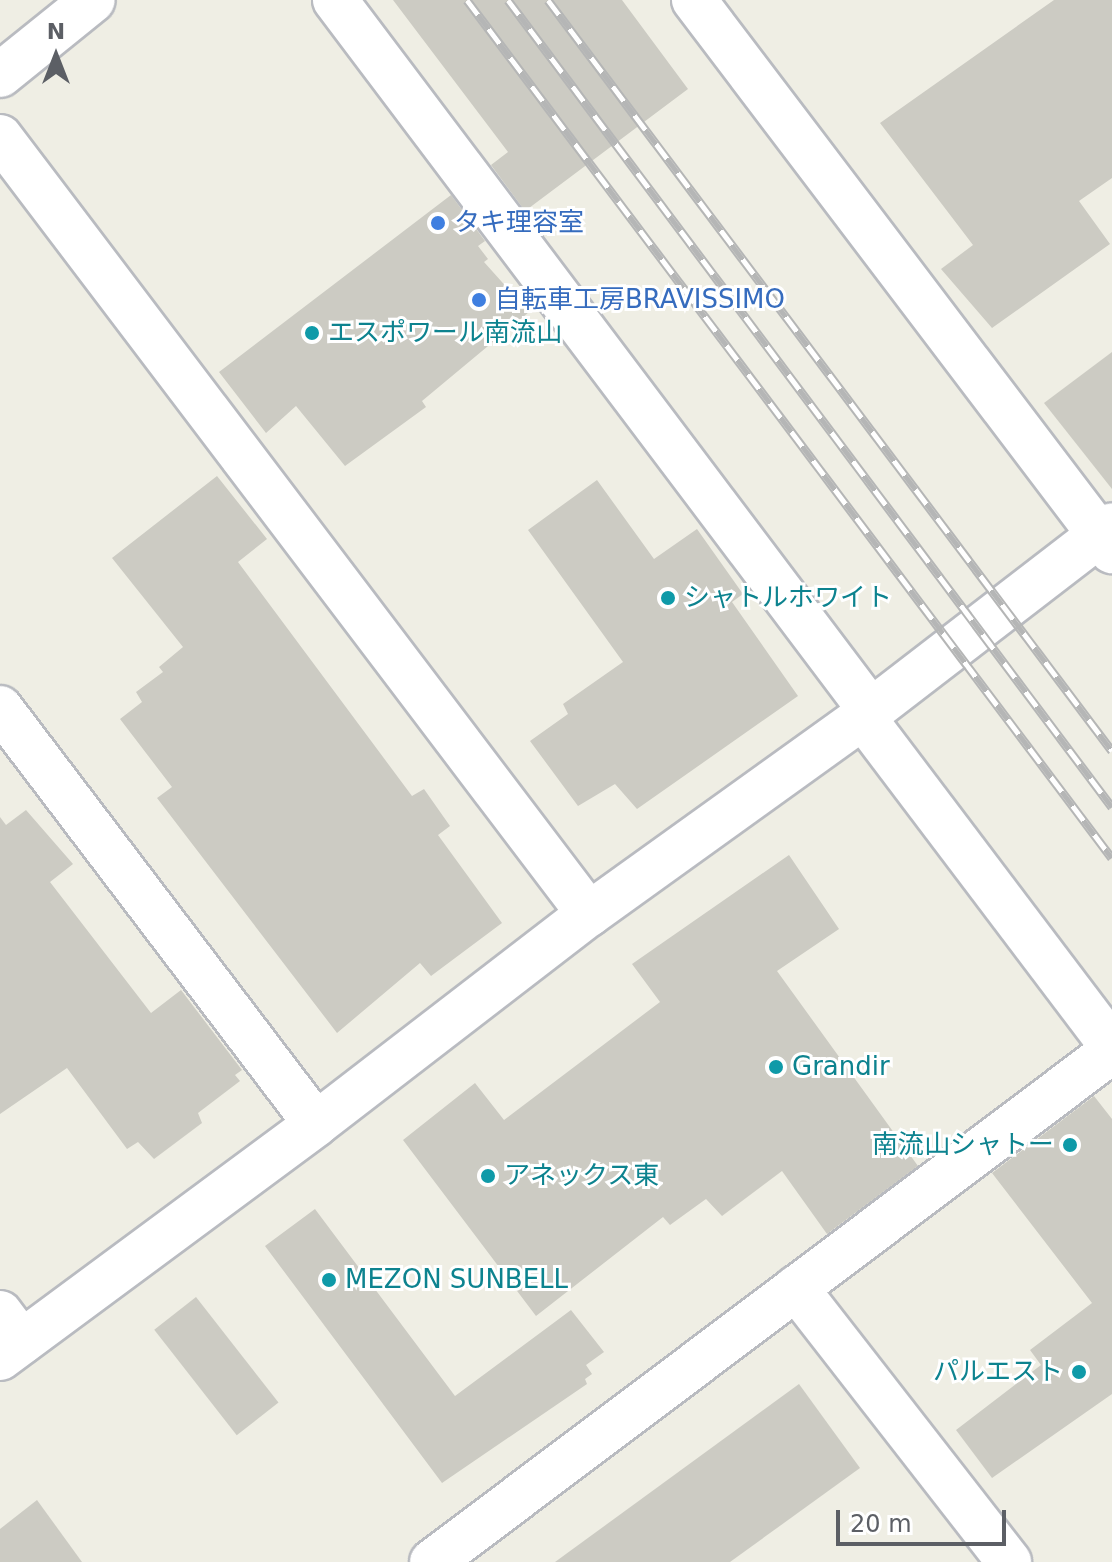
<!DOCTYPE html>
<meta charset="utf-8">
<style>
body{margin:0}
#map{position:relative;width:1112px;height:1562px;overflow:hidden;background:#efeee4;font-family:"DejaVu Sans","Noto Sans JP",sans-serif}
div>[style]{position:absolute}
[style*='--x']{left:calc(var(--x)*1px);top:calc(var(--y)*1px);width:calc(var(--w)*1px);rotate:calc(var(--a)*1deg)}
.building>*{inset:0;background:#cccbc3;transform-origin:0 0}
.roads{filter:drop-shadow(2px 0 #b9bbc0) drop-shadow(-2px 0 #b9bbc0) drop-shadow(0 2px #b9bbc0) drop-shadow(0 -2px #b9bbc0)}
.minor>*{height:44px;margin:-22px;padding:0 22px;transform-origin:22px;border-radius:22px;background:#fff}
.rail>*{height:9px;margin-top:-4.5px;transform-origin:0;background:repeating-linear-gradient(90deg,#fff 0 18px,#b5b6b6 0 36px);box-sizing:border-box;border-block:2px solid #b5b6b6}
.dots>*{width:22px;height:22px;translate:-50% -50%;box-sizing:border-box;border:4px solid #fff;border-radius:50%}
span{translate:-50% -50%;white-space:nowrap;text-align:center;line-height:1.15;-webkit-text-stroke:6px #fff;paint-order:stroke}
.shop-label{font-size:26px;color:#366cbe}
.left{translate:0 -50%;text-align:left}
.culture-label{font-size:26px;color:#0d838f}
.right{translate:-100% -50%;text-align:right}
.north{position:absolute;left:16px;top:16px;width:80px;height:80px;-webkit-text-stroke:6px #fff;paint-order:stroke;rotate:0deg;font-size:22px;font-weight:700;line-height:32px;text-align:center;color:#5c5f65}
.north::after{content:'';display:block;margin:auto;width:28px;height:36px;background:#5c5f65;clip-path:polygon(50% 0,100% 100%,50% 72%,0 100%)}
.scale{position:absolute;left:836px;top:1510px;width:170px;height:36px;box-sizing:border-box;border:4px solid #5c5f65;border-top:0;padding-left:10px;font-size:24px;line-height:28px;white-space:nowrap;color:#5c5f65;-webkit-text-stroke:6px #fff;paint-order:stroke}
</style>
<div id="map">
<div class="building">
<i style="clip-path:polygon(393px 0,622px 0,688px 89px,525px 211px,491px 165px,508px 152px)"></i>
<i style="clip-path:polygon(1054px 0,1112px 0,1112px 178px,1079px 201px,1110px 244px,992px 328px,941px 269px,973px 245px,880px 123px)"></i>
<i style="clip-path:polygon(451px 195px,485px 241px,478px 246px,488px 259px,484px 262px,529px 312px,422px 401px,426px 407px,345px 466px,296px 406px,266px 433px,219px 372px)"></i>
<i style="clip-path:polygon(1112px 352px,1112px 489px,1044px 403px)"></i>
<i style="clip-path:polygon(217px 476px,267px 539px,238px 562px,412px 796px,424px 789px,450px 826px,438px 835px,502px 923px,431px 976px,420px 963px,337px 1033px,157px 798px,172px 787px,120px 719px,142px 702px,136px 692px,163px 672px,159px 667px,183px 647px,112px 558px)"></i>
<i style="clip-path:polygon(597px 480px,654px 559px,697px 529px,743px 594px,732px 602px,798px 696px,637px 809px,615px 784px,578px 806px,530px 741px,568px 714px,563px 704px,623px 662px,528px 530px)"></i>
<i style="clip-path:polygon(26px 810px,73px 864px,50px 882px,151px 1013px,181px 990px,242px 1070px,235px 1075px,240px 1081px,198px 1113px,202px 1123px,154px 1159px,138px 1142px,127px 1149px,67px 1068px,0 1114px,0 817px,6px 825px)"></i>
<i style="clip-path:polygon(789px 855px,839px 929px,777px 971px,918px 1166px,827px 1234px,782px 1171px,722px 1216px,706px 1199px,670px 1225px,663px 1217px,536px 1316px,403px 1140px,475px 1083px,504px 1120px,660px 1002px,632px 964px)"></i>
<i style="clip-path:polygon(1094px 1096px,1112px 1119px,1112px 1394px,992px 1478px,956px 1430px,1041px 1365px,1030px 1350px,1092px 1303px,992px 1173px)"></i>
<i style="clip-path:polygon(315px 1209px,455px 1396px,571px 1310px,604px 1352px,586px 1365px,592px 1374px,585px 1379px,587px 1384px,442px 1483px,265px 1246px)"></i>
<i style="left:196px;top:1297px;width:134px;height:53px;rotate:52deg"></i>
<i style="clip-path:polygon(799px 1384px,860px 1468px,730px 1562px,555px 1562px)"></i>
<i style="clip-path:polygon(37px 1500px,82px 1562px,0 1562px,0 1529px)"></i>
</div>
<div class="roads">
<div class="minor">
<i style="--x:335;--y:0;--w:890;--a:52.99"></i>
<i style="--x:694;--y:0;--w:692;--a:52.82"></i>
<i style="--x:0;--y:75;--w:119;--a:-38.9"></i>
<i style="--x:0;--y:137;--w:975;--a:52.84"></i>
<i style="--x:0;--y:708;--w:522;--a:52.78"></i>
<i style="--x:863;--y:717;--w:413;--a:52.9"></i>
<i style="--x:796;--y:1288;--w:347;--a:52.1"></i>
<i style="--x:0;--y:1313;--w:36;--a:53"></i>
<i style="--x:0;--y:1358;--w:393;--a:-36.5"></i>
<i style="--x:316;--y:1124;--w:344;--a:-37.6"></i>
<i style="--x:589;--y:914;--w:337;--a:-35.7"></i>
<i style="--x:863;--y:717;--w:314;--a:-37.6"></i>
<i style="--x:432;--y:1562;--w:851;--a:-36.92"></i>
</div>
</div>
<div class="rail">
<i style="--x:467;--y:0;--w:1073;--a:53.07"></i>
<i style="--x:508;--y:0;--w:1008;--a:53.19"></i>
<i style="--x:548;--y:0;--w:939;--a:53.09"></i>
</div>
<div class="dots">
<i style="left:438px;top:223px;background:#3f7fe0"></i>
<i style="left:479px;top:300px;background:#3f7fe0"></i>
<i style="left:312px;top:333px;background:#0f9aa8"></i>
<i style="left:668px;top:598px;background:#0f9aa8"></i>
<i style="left:776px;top:1067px;background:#0f9aa8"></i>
<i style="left:1070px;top:1145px;background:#0f9aa8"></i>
<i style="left:488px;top:1176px;background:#0f9aa8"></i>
<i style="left:329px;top:1280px;background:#0f9aa8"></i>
<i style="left:1079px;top:1372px;background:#0f9aa8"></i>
</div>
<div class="shop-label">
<span class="left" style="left:454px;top:223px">タキ理容室</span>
<span class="left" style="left:495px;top:300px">自転車工房BRAVISSIMO</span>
</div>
<div class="culture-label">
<span class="left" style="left:328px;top:333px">エスポワール南流山</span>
<span class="left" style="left:684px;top:598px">シャトルホワイト</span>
<span class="left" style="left:792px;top:1067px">Grandir</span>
<span class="right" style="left:1054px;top:1145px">南流山シャトー</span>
<span class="left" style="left:504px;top:1176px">アネックス東</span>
<span class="left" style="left:345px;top:1280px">MEZON SUNBELL</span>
<span class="right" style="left:1063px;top:1372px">パルエスト</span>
</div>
<div class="north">N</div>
<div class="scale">20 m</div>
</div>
